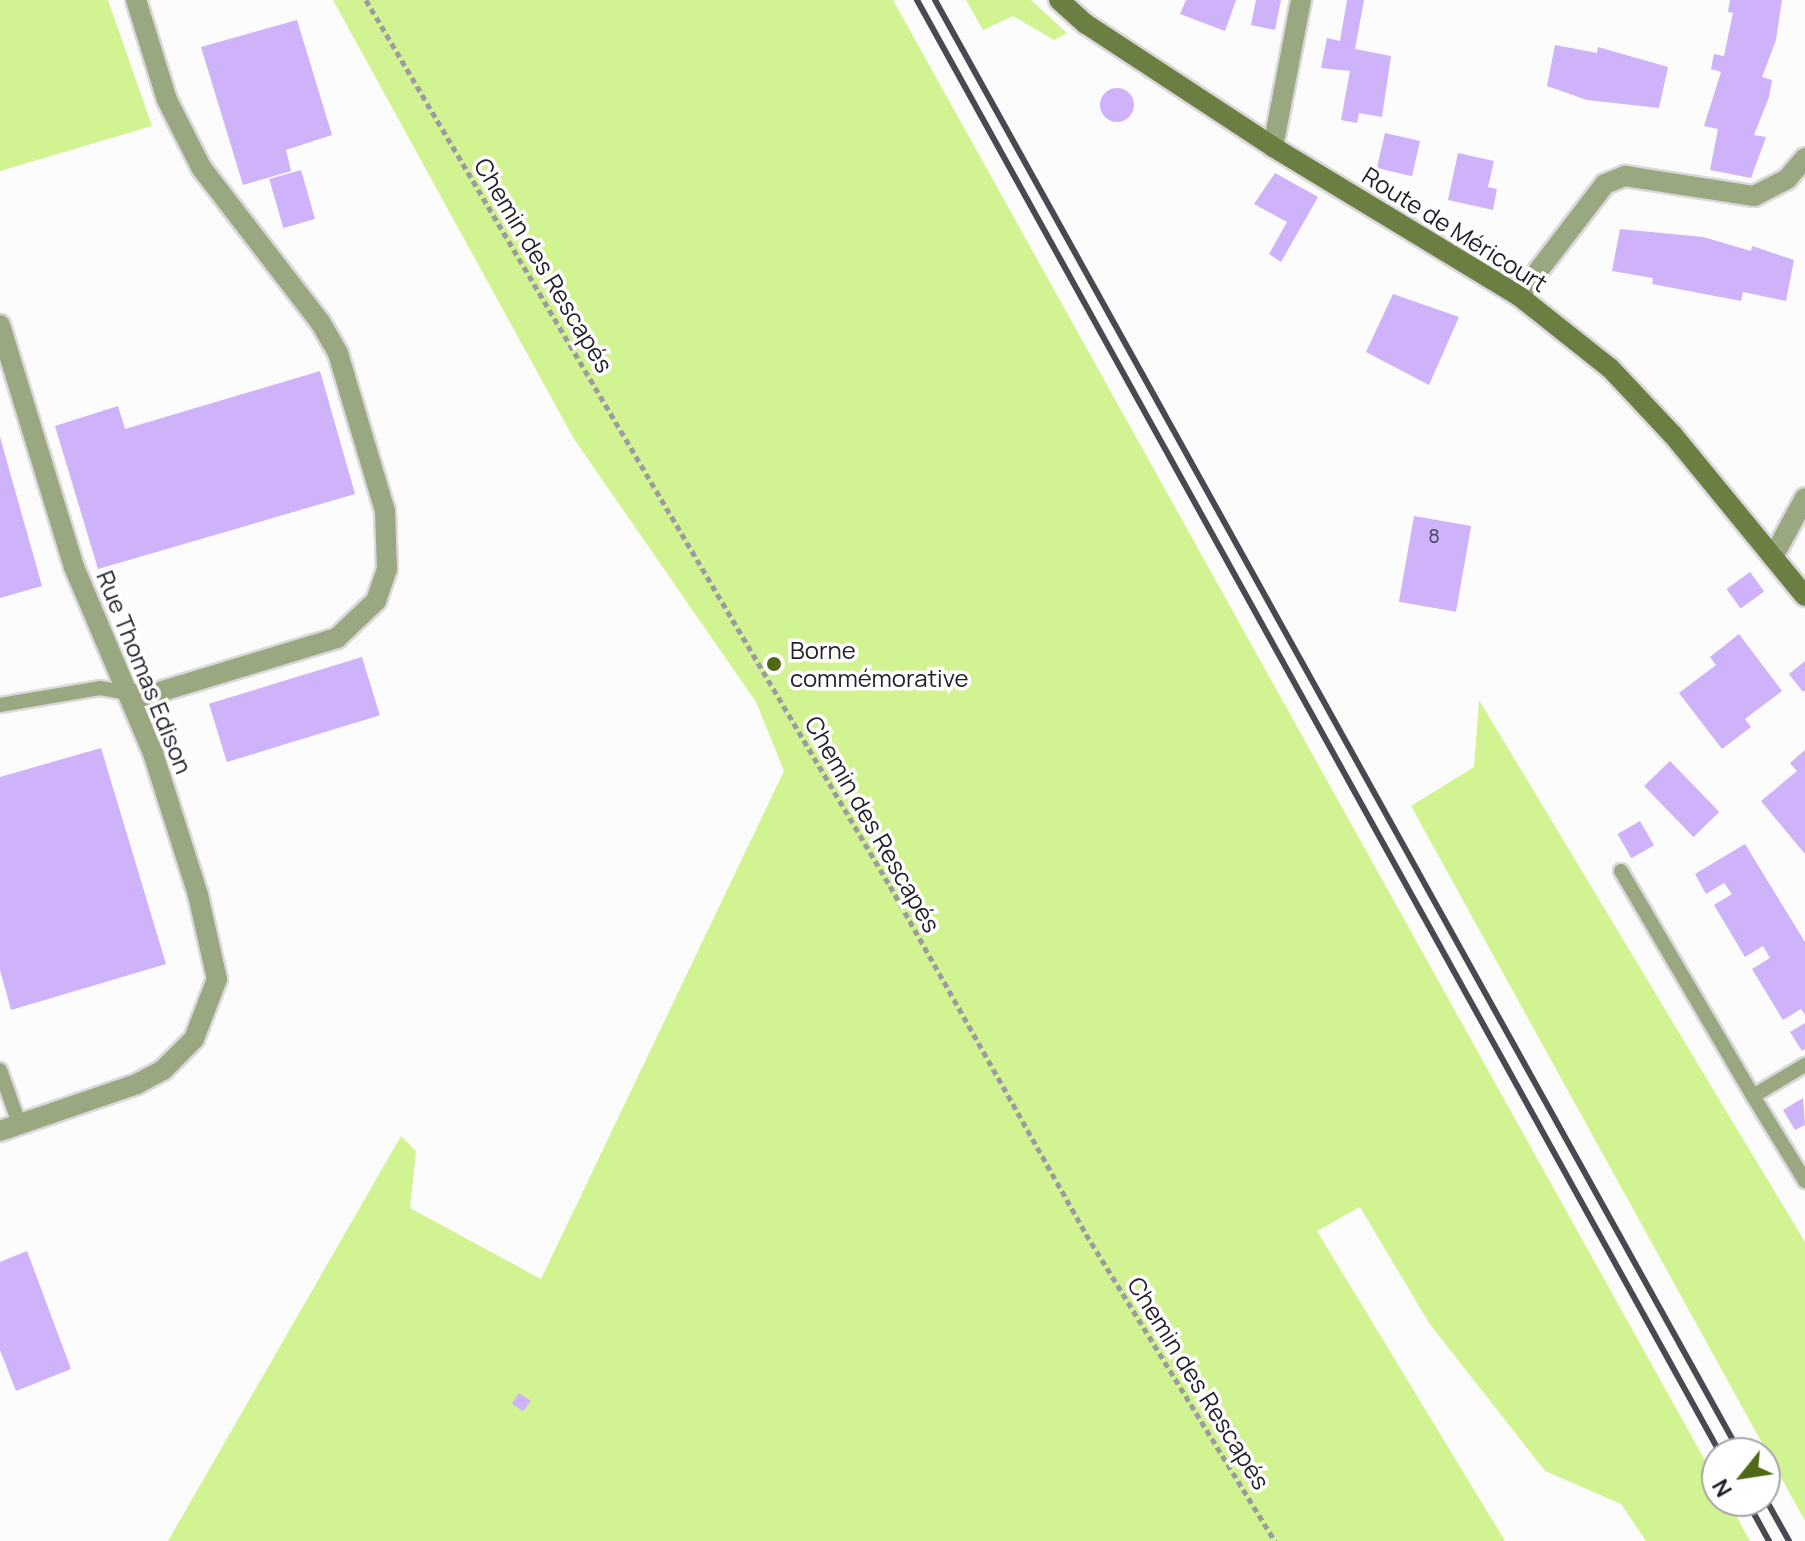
<!DOCTYPE html>
<meta charset="utf-8">
<style>
body{margin:0}
#map{position:relative;width:1805px;height:1541px;overflow:hidden;background:#fcfcfc;font-family:Manrope,sans-serif}
div>[style]{position:absolute}
[style*='--x']{left:calc(var(--x)*1px);top:calc(var(--y)*1px);width:calc(var(--w)*1px);rotate:calc(var(--a)*1deg)}
.green>*{inset:0;background:#d2f392}
.building>*{inset:0;background:#ceb2fa;transform-origin:0 0}
.round{border-radius:50%}
.path>*{height:5px;margin-top:-2.5px;transform-origin:0;background:repeating-linear-gradient(90deg,#9d9ba1 0 6px,transparent 0 10px)}
.roads{filter:drop-shadow(2px 0 #d9d8db) drop-shadow(-2px 0 #d9d8db) drop-shadow(0 2px #d9d8db) drop-shadow(0 -2px #d9d8db)}
.lane>*{height:14px;margin:-7px;padding:0 7px;transform-origin:7px;border-radius:7px;background:#99a880}
.street>*{height:20px;margin:-10px;padding:0 10px;transform-origin:10px;border-radius:10px;background:#99a880}
.secondary>*{height:20px;margin:-10px;padding:0 10px;transform-origin:10px;border-radius:10px;background:#6b7f43}
.rail>*{height:6px;margin:-3px;padding:0 3px;transform-origin:3px;border-radius:3px;background:#4c4852}
.dots>*{width:22px;height:22px;translate:-50% -50%;box-sizing:border-box;border:4px solid #fff;border-radius:50%}
span{translate:-50% -50%;white-space:nowrap;text-align:center;line-height:1.15;-webkit-text-stroke:7px #fff;paint-order:stroke}
.number-label{font-size:20px;color:#4e435f}
.number-label span{-webkit-text-stroke-width:0}
.street-label{font-size:24px;color:#231e2b}
.poi-label{font-size:24px;color:#231e2b}
.left{translate:0 -50%;text-align:left}
.north{position:absolute;left:1701px;top:1437px;width:80px;height:80px;box-sizing:border-box;background:#fff;border:2px solid #a7a5aa;border-radius:50%;rotate:240deg;font-size:22px;font-weight:700;line-height:32px;text-align:center;color:#231e2b}
.north::after{content:'';display:block;margin:auto;width:28px;height:36px;background:#516817;clip-path:polygon(50% 0,100% 100%,50% 72%,0 100%)}
</style>
<div id="map">
<div class="green">
<i style="clip-path:polygon(0 0,108px 0,152px 126px,0 171px)"></i>
<i style="clip-path:polygon(333px 0,893px 0,1717px 1482px,1717px 1501px,1728px 1501px,1750px 1541px,1646px 1541px,1621px 1504px,1545px 1471px,1429px 1323px,1360px 1207px,1317px 1231px,1505px 1541px,168px 1541px,401px 1136px,416px 1151px,410px 1208px,541px 1279px,784px 771px,756px 702px,574px 439px)"></i>
<i style="clip-path:polygon(966px 0,1031px 0,1067px 33px,1054px 40px,1013px 16px,983px 30px)"></i>
<i style="clip-path:polygon(1479px 700px,1805px 1242px,1805px 1521px,1411px 806px,1474px 767px)"></i>
</div>
<div class="building">
<i style="clip-path:polygon(1186px 0,1236px 0,1225px 31px,1180px 14px)"></i>
<i style="clip-path:polygon(1256px 0,1281px 0,1275px 30px,1251px 25px)"></i>
<i style="clip-path:polygon(1347px 0,1364px 0,1355px 49px,1391px 56px,1382px 117px,1359px 113px,1357px 123px,1341px 120px,1350px 71px,1321px 68px,1327px 38px,1340px 41px)"></i>
<i style="clip-path:polygon(1730px 0,1782px 0,1776px 40px,1762px 77px,1772px 80px,1769px 97px,1754px 135px,1766px 137px,1751px 178px,1710px 170px,1718px 129px,1704px 126px,1721px 72px,1711px 69px,1714px 54px,1724px 56px,1733px 13px,1728px 12px)"></i>
<i style="clip-path:polygon(297px 20px,332px 135px,286px 150px,291px 171px,243px 185px,201px 47px)"></i>
<i style="clip-path:polygon(1555px 45px,1597px 53px,1598px 47px,1668px 67px,1659px 108px,1587px 100px,1547px 86px)"></i>
<i class="round" style="left:1100px;top:88px;width:34px;height:34px"></i>
<i style="left:1385px;top:133px;width:36px;height:36px;rotate:13deg"></i>
<i style="clip-path:polygon(1458px 153px,1494px 161px,1488px 187px,1497px 189px,1493px 210px,1448px 200px)"></i>
<i style="left:301px;top:170px;width:51px;height:33px;rotate:74deg"></i>
<i style="clip-path:polygon(1275px 173px,1318px 197px,1281px 262px,1269px 254px,1287px 222px,1254px 204px)"></i>
<i style="clip-path:polygon(1620px 229px,1703px 237px,1751px 251px,1752px 246px,1794px 260px,1786px 301px,1743px 292px,1741px 301px,1652px 284px,1653px 278px,1612px 271px)"></i>
<i style="clip-path:polygon(1393px 294px,1459px 317px,1429px 385px,1366px 352px)"></i>
<i style="clip-path:polygon(320px 371px,355px 494px,98px 569px,55px 426px,118px 406px,125px 429px)"></i>
<i style="clip-path:polygon(0 437px,42px 586px,0 598px)"></i>
<i style="left:1414px;top:516px;width:58px;height:87px;rotate:10deg"></i>
<i style="left:1750px;top:572px;width:24px;height:29px;rotate:54deg"></i>
<i style="clip-path:polygon(1739px 634px,1782px 691px,1745px 719px,1751px 727px,1722px 749px,1679px 693px,1716px 665px,1710px 657px)"></i>
<i style="left:362px;top:657px;width:61px;height:160px;rotate:73deg"></i>
<i style="clip-path:polygon(1805px 661px,1805px 690px,1803px 692px,1789px 674px)"></i>
<i style="clip-path:polygon(101px 748px,166px 964px,11px 1010px,0 970px,0 777px)"></i>
<i style="clip-path:polygon(1805px 750px,1805px 854px,1761px 801px,1797px 771px,1790px 763px)"></i>
<i style="left:1670px;top:761px;width:71px;height:36px;rotate:46deg"></i>
<i style="left:1640px;top:821px;width:28px;height:26px;rotate:60deg"></i>
<i style="clip-path:polygon(1745px 844px,1805px 942px,1805px 1015px,1801px 1009px,1783px 1020px,1752px 969px,1770px 958px,1763px 946px,1745px 957px,1714px 905px,1732px 894px,1724px 883px,1706px 894px,1695px 874px)"></i>
<i style="clip-path:polygon(1805px 1023px,1805px 1049px,1802px 1051px,1790px 1032px)"></i>
<i style="clip-path:polygon(1803px 1098px,1805px 1125px,1795px 1130px,1783px 1110px)"></i>
<i style="clip-path:polygon(27px 1251px,71px 1369px,16px 1391px,0 1350px,0 1262px)"></i>
<i style="left:519px;top:1393px;width:14px;height:13px;rotate:34deg"></i>
</div>
<div class="path">
<i style="--x:366;--y:0;--w:1029;--a:59.4"></i>
<i style="--x:890;--y:886;--w:399;--a:60.6"></i>
<i style="--x:1086;--y:1234;--w:361;--a:58.4"></i>
</div>
<div class="roads">
<div class="lane">
<i style="--x:0;--y:705;--w:101;--a:-9.6"></i>
<i style="--x:100;--y:688;--w:28;--a:10"></i>
<i style="--x:1621;--y:871;--w:261;--a:59.6"></i>
<i style="--x:1753;--y:1096;--w:61;--a:-30.8"></i>
<i style="--x:0;--y:1070;--w:56;--a:70.3"></i>
<i style="--x:1753;--y:1096;--w:100;--a:58.5"></i>
</div>
<div class="street">
<i style="--x:1273;--y:147;--w:150;--a:-79.2"></i>
<i style="--x:1519;--y:296;--w:141;--a:-52.5"></i>
<i style="--x:1605;--y:184;--w:22;--a:-22"></i>
<i style="--x:1625;--y:176;--w:131;--a:8.8"></i>
<i style="--x:1754;--y:196;--w:37;--a:-27"></i>
<i style="--x:1787;--y:179;--w:28;--a:-49"></i>
<i style="--x:0;--y:325;--w:253;--a:73"></i>
<i style="--x:74;--y:567;--w:202;--a:67"></i>
<i style="--x:153;--y:753;--w:149;--a:72.4"></i>
<i style="--x:198;--y:895;--w:86;--a:77.3"></i>
<i style="--x:217;--y:979;--w:64;--a:111"></i>
<i style="--x:194;--y:1039;--w:44;--a:135"></i>
<i style="--x:163;--y:1070;--w:30;--a:152"></i>
<i style="--x:137;--y:1084;--w:145;--a:161.1"></i>
<i style="--x:1773;--y:557;--w:67;--a:-61.5"></i>
<i style="--x:128;--y:693;--w:18;--a:9"></i>
<i style="--x:146;--y:696;--w:200;--a:-16.9"></i>
<i style="--x:337;--y:638;--w:54;--a:-43.5"></i>
<i style="--x:376;--y:601;--w:34;--a:-71"></i>
<i style="--x:387;--y:569;--w:58;--a:-92"></i>
<i style="--x:385;--y:511;--w:165;--a:-106.6"></i>
<i style="--x:338;--y:353;--w:36;--a:-120"></i>
<i style="--x:320;--y:322;--w:193;--a:-127.6"></i>
<i style="--x:202;--y:169;--w:77;--a:-116.9"></i>
<i style="--x:167;--y:100;--w:105;--a:-107.2"></i>
</div>
<div class="secondary">
<i style="--x:1059;--y:0;--w:36;--a:42"></i>
<i style="--x:1086;--y:24;--w:224;--a:33.3"></i>
<i style="--x:1273;--y:147;--w:288;--a:31.2"></i>
<i style="--x:1519;--y:296;--w:116;--a:38.4"></i>
<i style="--x:1610;--y:368;--w:92;--a:46.8"></i>
<i style="--x:1673;--y:435;--w:208;--a:50.7"></i>
</div>
</div>
<div class="rail">
<i style="--x:917;--y:0;--w:1660;--a:61.07"></i>
<i style="--x:935;--y:0;--w:1661;--a:61.01"></i>
<i style="--x:1765;--y:1498;--w:49;--a:60.8"></i>
<i style="--x:1747;--y:1501;--w:46;--a:61.2"></i>
</div>
<div class="dots">
<i style="left:774px;top:664px;background:#516817"></i>
</div>
<div class="number-label">
<span style="left:1434px;top:535px">8</span>
</div>
<div class="street-label">
<span style="left:1455px;top:229px;rotate:32deg">Route de Méricourt</span>
<span style="left:544px;top:265px;rotate:59deg">Chemin des Rescapés</span>
<span style="left:145px;top:672px;rotate:68deg">Rue Thomas Edison</span>
<span style="left:873px;top:824px;rotate:60deg">Chemin des Rescapés</span>
<span style="left:1199px;top:1383px;rotate:58deg">Chemin des Rescapés</span>
</div>
<div class="poi-label">
<span class="left" style="left:790px;top:664px">Borne<br>commémorative</span>
</div>
<div class="north">N</div>
</div>
